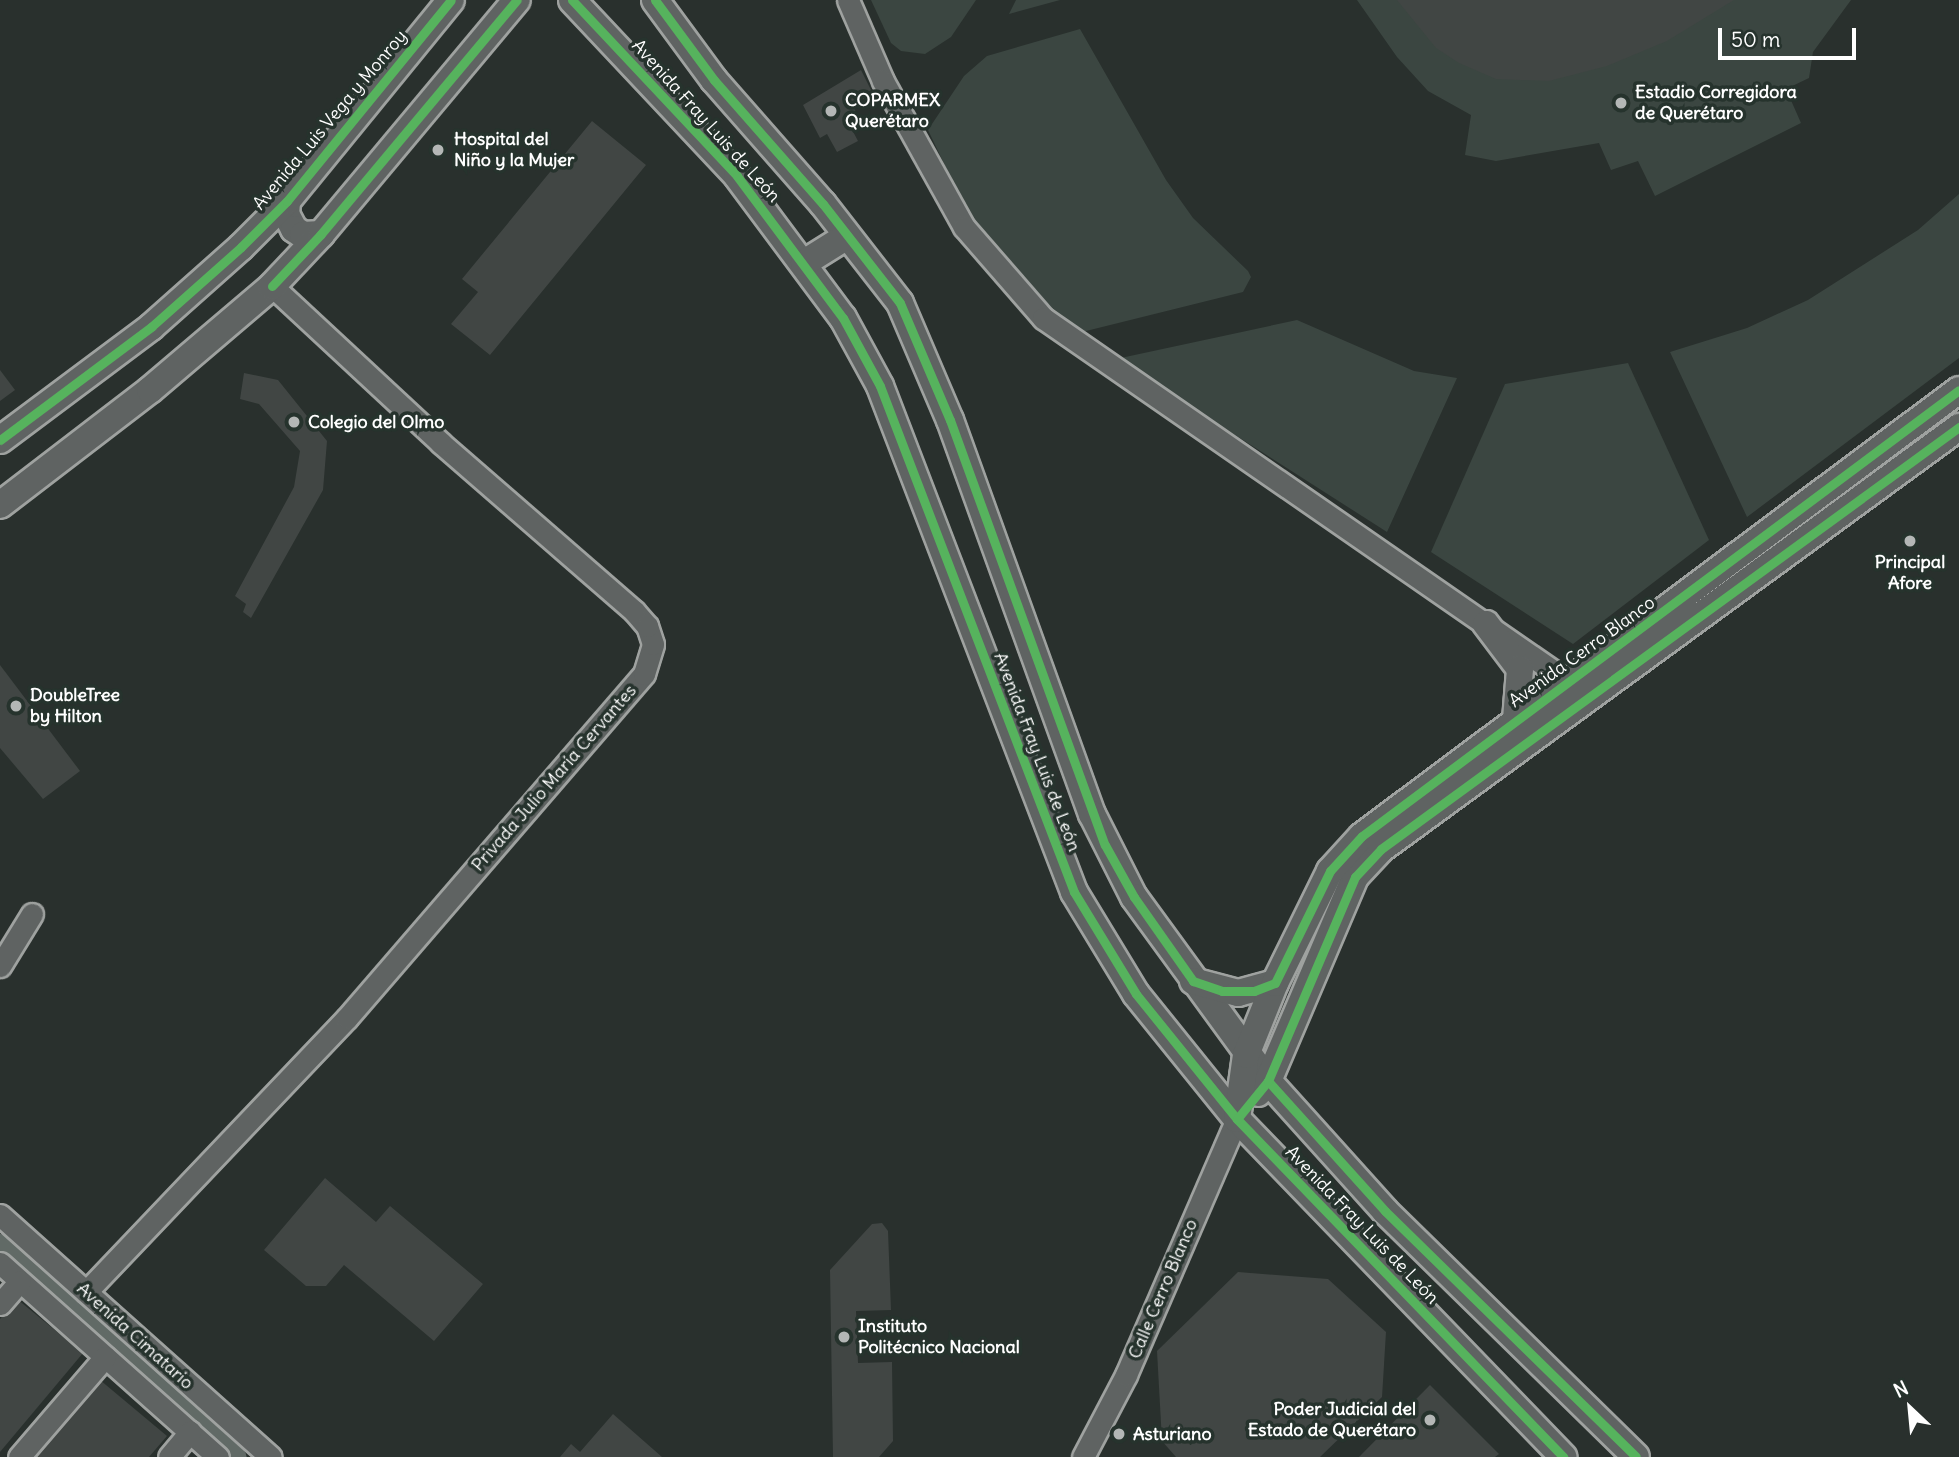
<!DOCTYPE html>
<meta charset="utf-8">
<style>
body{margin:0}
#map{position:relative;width:1959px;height:1457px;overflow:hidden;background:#29302d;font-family:Delius,sans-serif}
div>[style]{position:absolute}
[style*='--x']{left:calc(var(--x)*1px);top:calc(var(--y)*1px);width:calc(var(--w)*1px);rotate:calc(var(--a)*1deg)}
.green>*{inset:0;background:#3b4641}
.canal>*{height:19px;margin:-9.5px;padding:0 9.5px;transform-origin:9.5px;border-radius:9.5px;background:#616a66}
.building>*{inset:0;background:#414644}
.roads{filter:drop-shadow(2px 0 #9fa2a0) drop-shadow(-2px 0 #9fa2a0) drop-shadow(0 2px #9fa2a0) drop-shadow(0 -2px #9fa2a0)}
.minor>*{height:21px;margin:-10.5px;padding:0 10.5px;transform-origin:10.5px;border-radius:10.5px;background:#5f6362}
.major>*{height:26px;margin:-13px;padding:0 13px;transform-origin:13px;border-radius:13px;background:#5f6362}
.cycleway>*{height:9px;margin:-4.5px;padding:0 4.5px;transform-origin:4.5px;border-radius:4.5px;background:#56b35d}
.dots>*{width:19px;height:19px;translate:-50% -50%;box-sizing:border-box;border:4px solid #26332d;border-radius:50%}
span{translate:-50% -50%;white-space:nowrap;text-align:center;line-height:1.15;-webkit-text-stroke:7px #26332d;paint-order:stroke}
.poi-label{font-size:18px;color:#fff;font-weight:700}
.left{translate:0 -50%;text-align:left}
.right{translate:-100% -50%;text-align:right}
.street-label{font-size:18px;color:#fff}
.north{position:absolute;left:1875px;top:1373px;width:70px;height:70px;-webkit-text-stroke:5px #26332d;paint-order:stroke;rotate:334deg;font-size:19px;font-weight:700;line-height:28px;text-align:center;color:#fff}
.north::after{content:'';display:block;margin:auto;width:24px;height:32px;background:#fff;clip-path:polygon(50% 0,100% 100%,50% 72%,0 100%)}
.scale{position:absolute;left:1718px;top:28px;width:138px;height:32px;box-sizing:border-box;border:4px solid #fff;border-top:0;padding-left:9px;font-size:21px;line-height:24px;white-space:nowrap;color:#fff;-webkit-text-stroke:5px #26332d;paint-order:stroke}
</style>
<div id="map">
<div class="green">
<i style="clip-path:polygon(871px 0,976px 0,951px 37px,925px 54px,901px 51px,891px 43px)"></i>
<i style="clip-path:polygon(1016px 0,1060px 0,1009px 14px)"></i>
<i style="clip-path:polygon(1357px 0,1851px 0,1813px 52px,1809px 78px,1786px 89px,1801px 123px,1655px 196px,1638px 161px,1611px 170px,1599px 143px,1496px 161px,1465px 155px,1471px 115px,1428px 91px,1397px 57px)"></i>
<i style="clip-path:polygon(1080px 29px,1166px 180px,1193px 218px,1248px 271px,1251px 277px,1243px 292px,1078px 333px,1025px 284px,987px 239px,958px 193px,928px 130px,964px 76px,987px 56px)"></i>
<i style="clip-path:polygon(1959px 194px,1959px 358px,1747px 517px,1670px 352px,1747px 328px,1808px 300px,1918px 230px)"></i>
<i style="clip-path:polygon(1297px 320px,1414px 371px,1457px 378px,1387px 532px,1116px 359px)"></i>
<i style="clip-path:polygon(1628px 363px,1709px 540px,1573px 644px,1431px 552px,1505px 384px)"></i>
</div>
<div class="canal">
<i style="--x:0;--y:1243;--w:319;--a:42.1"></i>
</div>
<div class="building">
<i style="clip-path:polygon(1397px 0,1734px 0,1667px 41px,1607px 66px,1549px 81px,1496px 79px,1459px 63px,1436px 48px)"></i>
<i style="clip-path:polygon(861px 70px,873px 94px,852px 105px,859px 117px,848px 122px,858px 141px,837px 152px,827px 134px,820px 138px,803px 105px)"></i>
<i style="clip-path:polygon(592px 121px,646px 165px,490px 355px,451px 324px,478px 292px,462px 279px)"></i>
<i style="clip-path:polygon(0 370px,15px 390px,0 401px)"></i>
<i style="clip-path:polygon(244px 373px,278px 380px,327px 441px,323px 490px,251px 618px,243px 612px,246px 604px,235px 596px,294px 487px,300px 451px,259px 404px,240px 399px)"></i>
<i style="clip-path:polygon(0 665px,80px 771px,43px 799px,0 748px)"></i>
<i style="clip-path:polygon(325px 1178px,376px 1222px,390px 1206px,483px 1284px,434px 1341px,344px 1265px,326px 1286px,306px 1286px,264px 1250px)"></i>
<i style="clip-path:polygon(882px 1223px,888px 1231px,891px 1310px,856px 1311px,858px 1363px,892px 1362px,893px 1441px,879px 1457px,833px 1457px,830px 1270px,872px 1224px)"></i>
<i style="clip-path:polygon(1238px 1272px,1328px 1279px,1386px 1332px,1382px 1397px,1320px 1457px,1176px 1457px,1162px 1441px,1157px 1351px)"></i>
<i style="clip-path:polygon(17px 1299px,83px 1353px,0 1452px,0 1319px)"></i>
<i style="clip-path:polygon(100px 1380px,167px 1436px,149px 1457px,36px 1457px)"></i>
<i style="clip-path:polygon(1430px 1385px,1499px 1454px,1495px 1457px,1359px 1457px)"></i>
<i style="clip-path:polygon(613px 1414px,662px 1457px,560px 1457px,571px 1444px,580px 1452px)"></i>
</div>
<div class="roads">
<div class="minor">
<i style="--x:848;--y:0;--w:88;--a:66.6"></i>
<i style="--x:883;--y:81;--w:167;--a:61"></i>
<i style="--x:964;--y:227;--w:121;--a:49"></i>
<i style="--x:1043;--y:318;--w:640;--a:34.68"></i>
<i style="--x:0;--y:966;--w:61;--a:-58.4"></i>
<i style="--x:0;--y:1215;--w:363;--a:41.8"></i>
<i style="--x:0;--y:1263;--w:292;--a:41.7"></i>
<i style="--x:86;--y:1292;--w:378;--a:-46.4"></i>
<i style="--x:347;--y:1018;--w:454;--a:-49.2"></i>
<i style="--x:644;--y:674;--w:31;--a:-73"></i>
<i style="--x:653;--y:644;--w:19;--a:-108"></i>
<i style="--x:647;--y:626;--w:20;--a:-131"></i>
<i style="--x:634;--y:611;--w:256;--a:-139"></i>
<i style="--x:441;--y:443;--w:231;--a:-137.1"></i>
<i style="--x:0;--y:1304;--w:30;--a:-49"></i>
<i style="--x:19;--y:1457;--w:132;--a:-49.3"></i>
<i style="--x:169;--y:1457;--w:33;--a:-50"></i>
<i style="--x:1083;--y:1457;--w:93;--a:-62.3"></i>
<i style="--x:1126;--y:1375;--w:279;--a:-66.6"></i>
</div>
<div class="major">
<i style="--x:572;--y:0;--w:241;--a:46.8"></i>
<i style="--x:737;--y:176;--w:177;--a:53.3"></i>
<i style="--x:843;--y:318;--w:77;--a:61.4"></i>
<i style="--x:880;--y:386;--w:542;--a:69.02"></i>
<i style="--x:1074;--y:892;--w:119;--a:58.7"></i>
<i style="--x:1136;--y:994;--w:161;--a:51.1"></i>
<i style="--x:1237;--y:1119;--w:470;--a:46"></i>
<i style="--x:655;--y:0;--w:99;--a:53.6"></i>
<i style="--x:714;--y:80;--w:165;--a:48.7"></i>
<i style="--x:823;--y:204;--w:125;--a:52.1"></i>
<i style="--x:900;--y:303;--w:127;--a:66.9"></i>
<i style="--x:950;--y:420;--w:419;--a:70.2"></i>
<i style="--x:1092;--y:814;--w:93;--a:63.2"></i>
<i style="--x:1134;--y:897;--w:228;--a:53.9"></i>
<i style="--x:1268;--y:1081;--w:175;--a:48"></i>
<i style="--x:1385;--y:1211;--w:351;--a:44.4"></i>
<i style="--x:287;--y:201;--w:13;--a:94"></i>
<i style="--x:286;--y:214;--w:17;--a:62"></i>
<i style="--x:294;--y:229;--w:11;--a:34"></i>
<i style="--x:303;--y:235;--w:18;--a:-3"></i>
<i style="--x:804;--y:263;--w:51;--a:-32.1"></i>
<i style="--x:0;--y:440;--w:189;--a:-36.8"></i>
<i style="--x:151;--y:327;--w:120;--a:-41.6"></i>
<i style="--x:241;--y:247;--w:65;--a:-45"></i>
<i style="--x:287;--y:201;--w:259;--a:-50.8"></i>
<i style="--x:0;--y:505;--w:189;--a:-37.5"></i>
<i style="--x:150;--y:390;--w:160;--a:-40.4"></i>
<i style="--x:272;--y:286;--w:71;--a:-46.7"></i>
<i style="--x:321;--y:234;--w:305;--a:-50.1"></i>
<i style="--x:1486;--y:624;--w:56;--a:52.9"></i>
<i style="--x:1520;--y:669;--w:51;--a:94.5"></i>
<i style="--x:1193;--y:981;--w:47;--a:14.9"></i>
<i style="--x:1238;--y:993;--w:38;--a:-15"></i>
<i style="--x:1258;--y:1093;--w:16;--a:-50"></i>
<i style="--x:1268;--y:1081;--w:222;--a:-66.9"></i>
<i style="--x:1355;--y:877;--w:38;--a:-47"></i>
<i style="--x:1381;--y:849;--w:716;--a:-36.13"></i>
<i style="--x:1237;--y:1119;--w:65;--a:-82"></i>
<i style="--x:1246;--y:1055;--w:78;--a:-68.1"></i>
<i style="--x:1275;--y:983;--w:125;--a:-63.8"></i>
<i style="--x:1330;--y:871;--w:47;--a:-47.6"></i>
<i style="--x:1362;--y:836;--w:745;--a:-36.76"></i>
</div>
</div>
<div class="cycleway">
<i style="--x:572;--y:0;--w:241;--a:46.8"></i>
<i style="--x:737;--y:176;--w:177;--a:53.3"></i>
<i style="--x:843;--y:318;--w:77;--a:61.4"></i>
<i style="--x:880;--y:386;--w:542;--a:69.02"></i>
<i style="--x:1074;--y:892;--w:119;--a:58.7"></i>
<i style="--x:1136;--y:994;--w:161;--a:51.1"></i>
<i style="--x:1237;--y:1119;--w:470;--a:46"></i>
<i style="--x:655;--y:0;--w:99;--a:53.6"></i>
<i style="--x:714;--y:80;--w:165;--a:48.7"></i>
<i style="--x:823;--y:204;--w:125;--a:52.1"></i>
<i style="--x:900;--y:303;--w:127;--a:66.9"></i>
<i style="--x:950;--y:420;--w:452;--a:70"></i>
<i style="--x:1105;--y:845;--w:60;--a:60.9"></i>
<i style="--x:1134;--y:897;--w:103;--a:54.9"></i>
<i style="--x:1193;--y:981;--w:31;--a:19"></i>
<i style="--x:1222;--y:991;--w:32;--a:0"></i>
<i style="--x:1254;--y:991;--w:22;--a:-21"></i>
<i style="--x:1275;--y:983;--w:125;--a:-63.8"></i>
<i style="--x:1330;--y:871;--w:47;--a:-47.6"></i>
<i style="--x:1362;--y:836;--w:745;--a:-36.76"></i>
<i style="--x:272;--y:286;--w:71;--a:-46.7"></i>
<i style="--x:321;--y:234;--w:305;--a:-50.1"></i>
<i style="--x:0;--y:440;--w:189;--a:-36.8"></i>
<i style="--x:151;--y:327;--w:120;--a:-41.6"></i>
<i style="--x:241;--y:247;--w:65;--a:-45"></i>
<i style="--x:287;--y:201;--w:259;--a:-50.8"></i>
<i style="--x:1268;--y:1081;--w:175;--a:48"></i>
<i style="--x:1385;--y:1211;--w:351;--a:44.4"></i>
<i style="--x:1237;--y:1119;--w:49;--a:-50.8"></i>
<i style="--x:1268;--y:1081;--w:222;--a:-66.9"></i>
<i style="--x:1355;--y:877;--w:38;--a:-47"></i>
<i style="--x:1381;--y:849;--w:716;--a:-36.13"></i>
</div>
<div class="dots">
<i style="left:1621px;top:103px;background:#b4b7b6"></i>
<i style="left:831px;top:111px;background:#b4b7b6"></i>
<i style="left:438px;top:150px;background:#b4b7b6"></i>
<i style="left:294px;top:422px;background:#b4b7b6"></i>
<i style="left:1910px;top:541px;background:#b4b7b6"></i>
<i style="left:16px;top:706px;background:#b4b7b6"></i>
<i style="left:844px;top:1337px;background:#b4b7b6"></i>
<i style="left:1430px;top:1420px;background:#b4b7b6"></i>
<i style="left:1119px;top:1434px;background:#b4b7b6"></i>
</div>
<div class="poi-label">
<span class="left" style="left:1635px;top:103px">Estadio Corregidora<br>de Querétaro</span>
<span class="left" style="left:845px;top:111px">COPARMEX<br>Querétaro</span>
<span class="left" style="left:454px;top:150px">Hospital del<br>Niño y la Mujer</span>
<span class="left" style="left:308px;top:422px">Colegio del Olmo</span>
<span style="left:1910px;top:573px">Principal<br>Afore</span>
<span class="left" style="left:30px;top:706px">DoubleTree<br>by Hilton</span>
<span class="left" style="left:858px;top:1337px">Instituto<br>Politécnico Nacional</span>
<span class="right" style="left:1416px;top:1420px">Poder Judicial del<br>Estado de Querétaro</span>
<span class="left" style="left:1133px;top:1434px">Asturiano</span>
</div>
<div class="street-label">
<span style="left:330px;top:120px;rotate:-50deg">Avenida Luis Vega y Monroy</span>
<span style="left:706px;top:121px;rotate:48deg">Avenida Fray Luis de León</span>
<span style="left:1582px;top:652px;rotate:-36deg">Avenida Cerro Blanco</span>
<span style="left:1037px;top:752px;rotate:69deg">Avenida Fray Luis de León</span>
<span style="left:554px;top:778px;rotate:-49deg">Privada Julio María Cervantes</span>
<span style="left:1362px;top:1225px;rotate:46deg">Avenida Fray Luis de León</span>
<span style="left:1163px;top:1289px;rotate:-67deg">Calle Cerro Blanco</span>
<span style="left:135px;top:1336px;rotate:42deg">Avenida Cimatario</span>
</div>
<div class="north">N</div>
<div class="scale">50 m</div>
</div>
